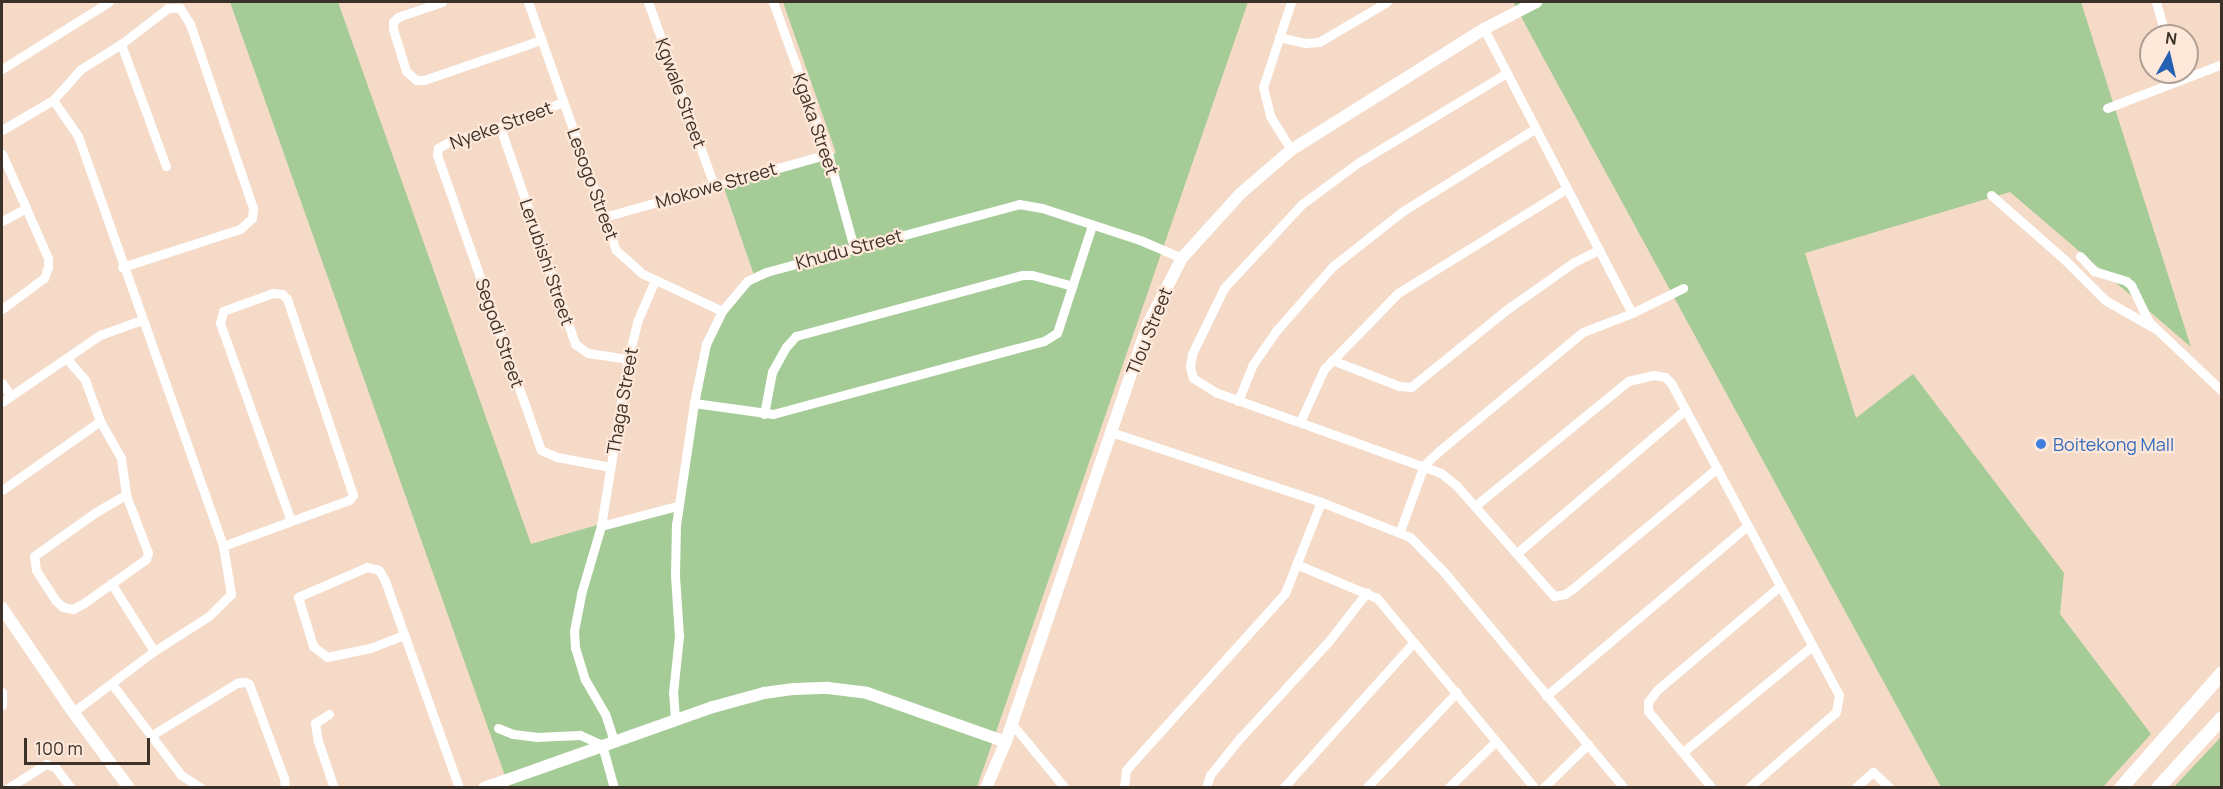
<!DOCTYPE html>
<style>
body{margin:0}
#map{position:relative;width:2223px;height:789px;overflow:hidden;background:#f4dac7;font-family:Manrope,sans-serif}
div>[style]{position:absolute}
[style*='--x']{left:calc(var(--x)*1px);top:calc(var(--y)*1px);width:calc(var(--w)*1px);rotate:calc(var(--a)*1deg)}
.green>*{inset:0;background:#a5cc96}
.minor>*{height:9px;margin:-4.5px;padding:0 4.5px;transform-origin:4.5px;border-radius:4.5px;background:#fff}
.tertiary>*{height:12px;margin:-6px;padding:0 6px;transform-origin:6px;border-radius:6px;background:#fff}
.secondary>*{height:14px;margin:-7px;padding:0 7px;transform-origin:7px;border-radius:7px;background:#fff}
.dots>*{width:16px;height:16px;translate:-50% -50%;box-sizing:border-box;border:3px solid #fee8d9;border-radius:50%}
span{translate:-50% -50%;white-space:nowrap;text-align:center;line-height:1.15;-webkit-text-stroke:4.5px #fee8d9;paint-order:stroke}
.street-label{font-size:18px;color:#3b3129}
.shop-label{font-size:18px;color:#366cbe}
.left{translate:0 -50%;text-align:left}
.frame{position:absolute;inset:0;border:3px solid #3b3129;pointer-events:none}
.north{position:absolute;left:2139px;top:24px;width:60px;height:60px;box-sizing:border-box;background:#fee8d9;border:2px solid #b09f93;border-radius:50%;rotate:8deg;font-size:16px;font-weight:700;line-height:24px;text-align:center;color:#3b3129}
.north::after{content:'';display:block;margin:auto;width:21px;height:27px;background:#2461b3;clip-path:polygon(50% 0,100% 100%,50% 72%,0 100%)}
.scale{position:absolute;left:24px;top:738px;width:126px;height:27px;box-sizing:border-box;border:3px solid #3b3129;border-top:0;padding-left:8px;font-size:18px;line-height:21px;white-space:nowrap;color:#3b3129;-webkit-text-stroke:4px #fee8d9;paint-order:stroke}
</style>
<div id="map">
<div class="green">
<i style="clip-path:polygon(230px 2px,338px 2px,531px 544px,681px 501px,703px 359px,720px 312px,755px 278px,724px 188px,836px 153px,783px 2px,1248px 2px,977px 787px,509px 787px)"></i>
<i style="clip-path:polygon(1513px 2px,2081px 2px,2191px 347px,2010px 192px,1805px 253px,1856px 418px,1913px 374px,2064px 573px,2060px 614px,2151px 734px,2103px 787px,1941px 787px)"></i>
<i style="clip-path:polygon(2221px 737px,2221px 787px,2174px 787px)"></i>
</div>
<div class="minor">
<i style="--x:442;--y:2;--w:46;--a:161.2"></i>
<i style="--x:398;--y:17;--w:7;--a:135"></i>
<i style="--x:393;--y:22;--w:7;--a:90"></i>
<i style="--x:393;--y:29;--w:44;--a:72.8"></i>
<i style="--x:406;--y:71;--w:13;--a:42"></i>
<i style="--x:416;--y:80;--w:8;--a:0"></i>
<i style="--x:424;--y:80;--w:124;--a:-18.9"></i>
<i style="--x:528;--y:2;--w:263;--a:70.5"></i>
<i style="--x:616;--y:250;--w:36;--a:42"></i>
<i style="--x:643;--y:274;--w:87;--a:25.1"></i>
<i style="--x:648;--y:2;--w:195;--a:70.2"></i>
<i style="--x:773;--y:2;--w:162;--a:70.1"></i>
<i style="--x:828;--y:154;--w:98;--a:74.5"></i>
<i style="--x:1291;--y:2;--w:89;--a:108.2"></i>
<i style="--x:1263;--y:87;--w:30;--a:76"></i>
<i style="--x:1270;--y:116;--w:40;--a:58"></i>
<i style="--x:2156;--y:2;--w:35;--a:74"></i>
<i style="--x:1484;--y:29;--w:320;--a:62.5"></i>
<i style="--x:1279;--y:37;--w:27;--a:13"></i>
<i style="--x:1305;--y:43;--w:14;--a:-4"></i>
<i style="--x:1319;--y:42;--w:79;--a:-30.5"></i>
<i style="--x:121;--y:44;--w:130;--a:69.8"></i>
<i style="--x:2;--y:69;--w:126;--a:-32.1"></i>
<i style="--x:1505;--y:74;--w:170;--a:148.9"></i>
<i style="--x:1359;--y:162;--w:71;--a:143.6"></i>
<i style="--x:1302;--y:204;--w:115;--a:132.9"></i>
<i style="--x:1224;--y:288;--w:73;--a:115.9"></i>
<i style="--x:1192;--y:354;--w:13;--a:99"></i>
<i style="--x:1190;--y:367;--w:11;--a:75"></i>
<i style="--x:1193;--y:378;--w:26;--a:32"></i>
<i style="--x:1215;--y:392;--w:240;--a:19.7"></i>
<i style="--x:1441;--y:473;--w:19;--a:39"></i>
<i style="--x:1456;--y:485;--w:148;--a:48.6"></i>
<i style="--x:1554;--y:596;--w:11;--a:-10"></i>
<i style="--x:1565;--y:594;--w:14;--a:-36"></i>
<i style="--x:1576;--y:586;--w:184;--a:-39.9"></i>
<i style="--x:53;--y:100;--w:44;--a:55.2"></i>
<i style="--x:78;--y:136;--w:435;--a:70.5"></i>
<i style="--x:223;--y:546;--w:49;--a:80.5"></i>
<i style="--x:231;--y:594;--w:31;--a:135"></i>
<i style="--x:209;--y:616;--w:65;--a:147.5"></i>
<i style="--x:154;--y:651;--w:101;--a:143"></i>
<i style="--x:563;--y:102;--w:68;--a:158.4"></i>
<i style="--x:500;--y:127;--w:51;--a:164.1"></i>
<i style="--x:451;--y:141;--w:15;--a:152"></i>
<i style="--x:438;--y:148;--w:7;--a:98"></i>
<i style="--x:437;--y:155;--w:313;--a:70.6"></i>
<i style="--x:541;--y:450;--w:17;--a:24"></i>
<i style="--x:557;--y:457;--w:54;--a:10.7"></i>
<i style="--x:2107;--y:108;--w:123;--a:-20.9"></i>
<i style="--x:500;--y:127;--w:230;--a:70.9"></i>
<i style="--x:575;--y:344;--w:16;--a:35"></i>
<i style="--x:588;--y:353;--w:40;--a:8.5"></i>
<i style="--x:2;--y:130;--w:59;--a:-30.5"></i>
<i style="--x:53;--y:100;--w:42;--a:-47.9"></i>
<i style="--x:81;--y:69;--w:47;--a:-32"></i>
<i style="--x:121;--y:44;--w:59;--a:-37.5"></i>
<i style="--x:168;--y:8;--w:12;--a:0"></i>
<i style="--x:180;--y:8;--w:19;--a:58"></i>
<i style="--x:190;--y:24;--w:194;--a:71.1"></i>
<i style="--x:253;--y:208;--w:10;--a:96"></i>
<i style="--x:252;--y:218;--w:16;--a:137"></i>
<i style="--x:240;--y:229;--w:124;--a:162.1"></i>
<i style="--x:2;--y:154;--w:59;--a:66"></i>
<i style="--x:1991;--y:195;--w:98;--a:41.3"></i>
<i style="--x:2065;--y:260;--w:57;--a:45"></i>
<i style="--x:2105;--y:300;--w:56;--a:29.7"></i>
<i style="--x:604;--y:217;--w:233;--a:-15.7"></i>
<i style="--x:2;--y:221;--w:27;--a:-28"></i>
<i style="--x:26;--y:208;--w:55;--a:66.3"></i>
<i style="--x:48;--y:258;--w:9;--a:90"></i>
<i style="--x:48;--y:267;--w:12;--a:110"></i>
<i style="--x:44;--y:278;--w:52;--a:143.6"></i>
<i style="--x:2080;--y:256;--w:21;--a:47"></i>
<i style="--x:2094;--y:271;--w:34;--a:17"></i>
<i style="--x:2126;--y:281;--w:6;--a:39"></i>
<i style="--x:2131;--y:285;--w:41;--a:64.1"></i>
<i style="--x:2149;--y:322;--w:100;--a:43.4"></i>
<i style="--x:67;--y:359;--w:28;--a:49"></i>
<i style="--x:85;--y:380;--w:44;--a:69.9"></i>
<i style="--x:100;--y:421;--w:43;--a:60.4"></i>
<i style="--x:121;--y:458;--w:37;--a:82"></i>
<i style="--x:126;--y:495;--w:62;--a:69.2"></i>
<i style="--x:148;--y:553;--w:6;--a:108"></i>
<i style="--x:146;--y:559;--w:76;--a:144.6"></i>
<i style="--x:84;--y:603;--w:13;--a:151"></i>
<i style="--x:73;--y:609;--w:10;--a:-169"></i>
<i style="--x:63;--y:607;--w:9;--a:-139"></i>
<i style="--x:56;--y:601;--w:37;--a:-123"></i>
<i style="--x:36;--y:570;--w:14;--a:-98"></i>
<i style="--x:34;--y:556;--w:76;--a:-35.4"></i>
<i style="--x:96;--y:512;--w:34;--a:-30"></i>
<i style="--x:1332;--y:360;--w:72;--a:21.2"></i>
<i style="--x:1399;--y:386;--w:12;--a:5"></i>
<i style="--x:1411;--y:387;--w:122;--a:-39"></i>
<i style="--x:1506;--y:310;--w:83;--a:-35.2"></i>
<i style="--x:1574;--y:262;--w:28;--a:-26"></i>
<i style="--x:2;--y:383;--w:14;--a:56"></i>
<i style="--x:1238;--y:401;--w:40;--a:-68"></i>
<i style="--x:1253;--y:364;--w:39;--a:-55"></i>
<i style="--x:1275;--y:332;--w:88;--a:-48.7"></i>
<i style="--x:1333;--y:266;--w:89;--a:-38.2"></i>
<i style="--x:1403;--y:211;--w:155;--a:-32"></i>
<i style="--x:2;--y:402;--w:119;--a:-34.4"></i>
<i style="--x:100;--y:335;--w:45;--a:-19.7"></i>
<i style="--x:694;--y:403;--w:80;--a:7.9"></i>
<i style="--x:773;--y:414;--w:281;--a:-15.1"></i>
<i style="--x:1044;--y:341;--w:15;--a:-32"></i>
<i style="--x:1057;--y:333;--w:114;--a:-72"></i>
<i style="--x:764;--y:414;--w:43;--a:-79.2"></i>
<i style="--x:772;--y:372;--w:29;--a:-61"></i>
<i style="--x:786;--y:347;--w:15;--a:-48"></i>
<i style="--x:796;--y:336;--w:234;--a:-15.1"></i>
<i style="--x:1022;--y:275;--w:10;--a:0"></i>
<i style="--x:1032;--y:275;--w:42;--a:15"></i>
<i style="--x:1300;--y:422;--w:58;--a:-65.6"></i>
<i style="--x:1324;--y:369;--w:106;--a:-45.8"></i>
<i style="--x:1398;--y:293;--w:198;--a:-31.8"></i>
<i style="--x:1111;--y:432;--w:221;--a:18.4"></i>
<i style="--x:1321;--y:502;--w:96;--a:21.5"></i>
<i style="--x:1410;--y:537;--w:49;--a:45.8"></i>
<i style="--x:1444;--y:572;--w:281;--a:50.2"></i>
<i style="--x:2;--y:490;--w:120;--a:-35.1"></i>
<i style="--x:1475;--y:506;--w:198;--a:-39.2"></i>
<i style="--x:1628;--y:381;--w:27;--a:-13"></i>
<i style="--x:1654;--y:375;--w:11;--a:10"></i>
<i style="--x:1665;--y:377;--w:8;--a:45"></i>
<i style="--x:1671;--y:383;--w:354;--a:61.7"></i>
<i style="--x:1839;--y:695;--w:17;--a:100"></i>
<i style="--x:1836;--y:712;--w:116;--a:139.2"></i>
<i style="--x:601;--y:526;--w:79;--a:-14.7"></i>
<i style="--x:1400;--y:531;--w:70;--a:-70"></i>
<i style="--x:1424;--y:465;--w:21;--a:-43"></i>
<i style="--x:1439;--y:451;--w:187;--a:-39.6"></i>
<i style="--x:1583;--y:332;--w:53;--a:-21.2"></i>
<i style="--x:1632;--y:313;--w:57;--a:-26.1"></i>
<i style="--x:223;--y:546;--w:134;--a:-20.1"></i>
<i style="--x:349;--y:500;--w:6;--a:-51"></i>
<i style="--x:353;--y:495;--w:207;--a:-108.6"></i>
<i style="--x:287;--y:299;--w:7;--a:-135"></i>
<i style="--x:282;--y:294;--w:9;--a:-174"></i>
<i style="--x:273;--y:293;--w:53;--a:160.2"></i>
<i style="--x:223;--y:311;--w:12;--a:104"></i>
<i style="--x:220;--y:323;--w:208;--a:70.3"></i>
<i style="--x:1517;--y:553;--w:221;--a:-40.4"></i>
<i style="--x:1296;--y:564;--w:88;--a:22.8"></i>
<i style="--x:1377;--y:598;--w:247;--a:50.3"></i>
<i style="--x:111;--y:583;--w:80;--a:57.7"></i>
<i style="--x:404;--y:635;--w:36;--a:159"></i>
<i style="--x:370;--y:648;--w:44;--a:168.2"></i>
<i style="--x:327;--y:657;--w:18;--a:-142"></i>
<i style="--x:313;--y:646;--w:51;--a:-107"></i>
<i style="--x:298;--y:597;--w:75;--a:-23.5"></i>
<i style="--x:367;--y:567;--w:12;--a:14"></i>
<i style="--x:379;--y:570;--w:13;--a:61"></i>
<i style="--x:385;--y:581;--w:220;--a:70.3"></i>
<i style="--x:112;--y:684;--w:114;--a:52.8"></i>
<i style="--x:181;--y:775;--w:24;--a:33"></i>
<i style="--x:2;--y:692;--w:13;--a:90"></i>
<i style="--x:1546;--y:696;--w:263;--a:-40.2"></i>
<i style="--x:329;--y:714;--w:17;--a:147"></i>
<i style="--x:315;--y:723;--w:18;--a:81"></i>
<i style="--x:318;--y:741;--w:50;--a:71.2"></i>
<i style="--x:675;--y:719;--w:26;--a:-94"></i>
<i style="--x:673;--y:693;--w:57;--a:-84"></i>
<i style="--x:679;--y:636;--w:61;--a:-93.8"></i>
<i style="--x:675;--y:575;--w:50;--a:-88.9"></i>
<i style="--x:676;--y:525;--w:123;--a:-81.6"></i>
<i style="--x:694;--y:403;--w:60;--a:-78.5"></i>
<i style="--x:706;--y:344;--w:37;--a:-64"></i>
<i style="--x:722;--y:311;--w:39;--a:-50"></i>
<i style="--x:747;--y:281;--w:21;--a:-25"></i>
<i style="--x:766;--y:272;--w:262;--a:-15"></i>
<i style="--x:1019;--y:204;--w:23;--a:10"></i>
<i style="--x:1042;--y:208;--w:103;--a:18.1"></i>
<i style="--x:1140;--y:240;--w:46;--a:23.2"></i>
<i style="--x:1012;--y:724;--w:83;--a:50.4"></i>
<i style="--x:498;--y:728;--w:16;--a:22"></i>
<i style="--x:513;--y:734;--w:23;--a:7"></i>
<i style="--x:536;--y:737;--w:44;--a:-2.6"></i>
<i style="--x:580;--y:735;--w:24;--a:24"></i>
<i style="--x:602;--y:745;--w:45;--a:74.4"></i>
<i style="--x:152;--y:735;--w:100;--a:-31.5"></i>
<i style="--x:237;--y:683;--w:8;--a:-7"></i>
<i style="--x:245;--y:682;--w:4;--a:27"></i>
<i style="--x:249;--y:684;--w:100;--a:69.6"></i>
<i style="--x:284;--y:778;--w:10;--a:84"></i>
<i style="--x:614;--y:741;--w:28;--a:-108"></i>
<i style="--x:605;--y:714;--w:39;--a:-120"></i>
<i style="--x:585;--y:680;--w:34;--a:-107"></i>
<i style="--x:575;--y:648;--w:17;--a:-93"></i>
<i style="--x:574;--y:631;--w:38;--a:-79"></i>
<i style="--x:581;--y:594;--w:71;--a:-73.6"></i>
<i style="--x:601;--y:526;--w:169;--a:-80.8"></i>
<i style="--x:628;--y:359;--w:38;--a:-76"></i>
<i style="--x:637;--y:322;--w:46;--a:-66.8"></i>
<i style="--x:1683;--y:752;--w:167;--a:-39.4"></i>
<i style="--x:8;--y:788;--w:45;--a:-32.3"></i>
<i style="--x:46;--y:764;--w:9;--a:18"></i>
<i style="--x:55;--y:767;--w:26;--a:53"></i>
<i style="--x:1124;--y:788;--w:18;--a:-84"></i>
<i style="--x:1126;--y:770;--w:11;--a:-49"></i>
<i style="--x:1133;--y:762;--w:227;--a:-48"></i>
<i style="--x:1285;--y:593;--w:98;--a:-68.4"></i>
<i style="--x:1206;--y:788;--w:14;--a:-73"></i>
<i style="--x:1210;--y:775;--w:48;--a:-51"></i>
<i style="--x:1240;--y:738;--w:130;--a:-47.5"></i>
<i style="--x:1328;--y:642;--w:63;--a:-52"></i>
<i style="--x:1283;--y:788;--w:196;--a:-48.1"></i>
<i style="--x:1366;--y:788;--w:132;--a:-46.5"></i>
<i style="--x:1448;--y:788;--w:67;--a:-44.4"></i>
<i style="--x:1543;--y:788;--w:63;--a:-44.4"></i>
<i style="--x:1712;--y:788;--w:100;--a:-129.7"></i>
<i style="--x:1648;--y:711;--w:9;--a:-90"></i>
<i style="--x:1648;--y:702;--w:15;--a:-53"></i>
<i style="--x:1657;--y:690;--w:160;--a:-40.2"></i>
<i style="--x:1855;--y:788;--w:24;--a:-42"></i>
<i style="--x:1873;--y:772;--w:23;--a:43"></i>
</div>
<div class="tertiary">
<i style="--x:2;--y:608;--w:126;--a:55.7"></i>
<i style="--x:73;--y:712;--w:94;--a:53.6"></i>
<i style="--x:484;--y:788;--w:243;--a:-19.5"></i>
<i style="--x:713;--y:707;--w:53;--a:-15.4"></i>
<i style="--x:764;--y:693;--w:30;--a:-8"></i>
<i style="--x:794;--y:689;--w:34;--a:-2"></i>
<i style="--x:828;--y:688;--w:39;--a:7"></i>
<i style="--x:867;--y:693;--w:147;--a:19.4"></i>
<i style="--x:986;--y:788;--w:51;--a:-66.9"></i>
<i style="--x:1006;--y:741;--w:443;--a:-71.2"></i>
<i style="--x:1149;--y:322;--w:72;--a:-62.7"></i>
<i style="--x:1182;--y:258;--w:86;--a:-47.8"></i>
<i style="--x:1240;--y:194;--w:67;--a:-40.8"></i>
<i style="--x:1291;--y:150;--w:228;--a:-32.1"></i>
<i style="--x:1484;--y:29;--w:59;--a:-27.4"></i>
</div>
<div class="secondary">
<i style="--x:2121;--y:788;--w:153;--a:-48.7"></i>
<i style="--x:2158;--y:788;--w:95;--a:-47.6"></i>
</div>
<div class="dots">
<i style="left:2041px;top:444px;background:#3f7fe0"></i>
</div>
<div class="street-label">
<span style="left:681px;top:93px;rotate:70deg">Kgwale Street</span>
<span style="left:816px;top:124px;rotate:71deg">Kgaka Street</span>
<span style="left:501px;top:125px;rotate:-20deg">Nyeke Street</span>
<span style="left:593px;top:184px;rotate:70deg">Lesogo Street</span>
<span style="left:716px;top:185px;rotate:-16deg">Mokowe Street</span>
<span style="left:849px;top:249px;rotate:-15deg">Khudu Street</span>
<span style="left:547px;top:262px;rotate:71deg">Lerubishi Street</span>
<span style="left:1149px;top:331px;rotate:-68deg">Tlou Street</span>
<span style="left:500px;top:333px;rotate:71deg">Segodi Street</span>
<span style="left:622px;top:401px;rotate:-80deg">Thaga Street</span>
</div>
<div class="shop-label">
<span class="left" style="left:2053px;top:444px">Boitekong Mall</span>
</div>
<div class="frame"></div>
<div class="north">N</div>
<div class="scale">100 m</div>
</div>
